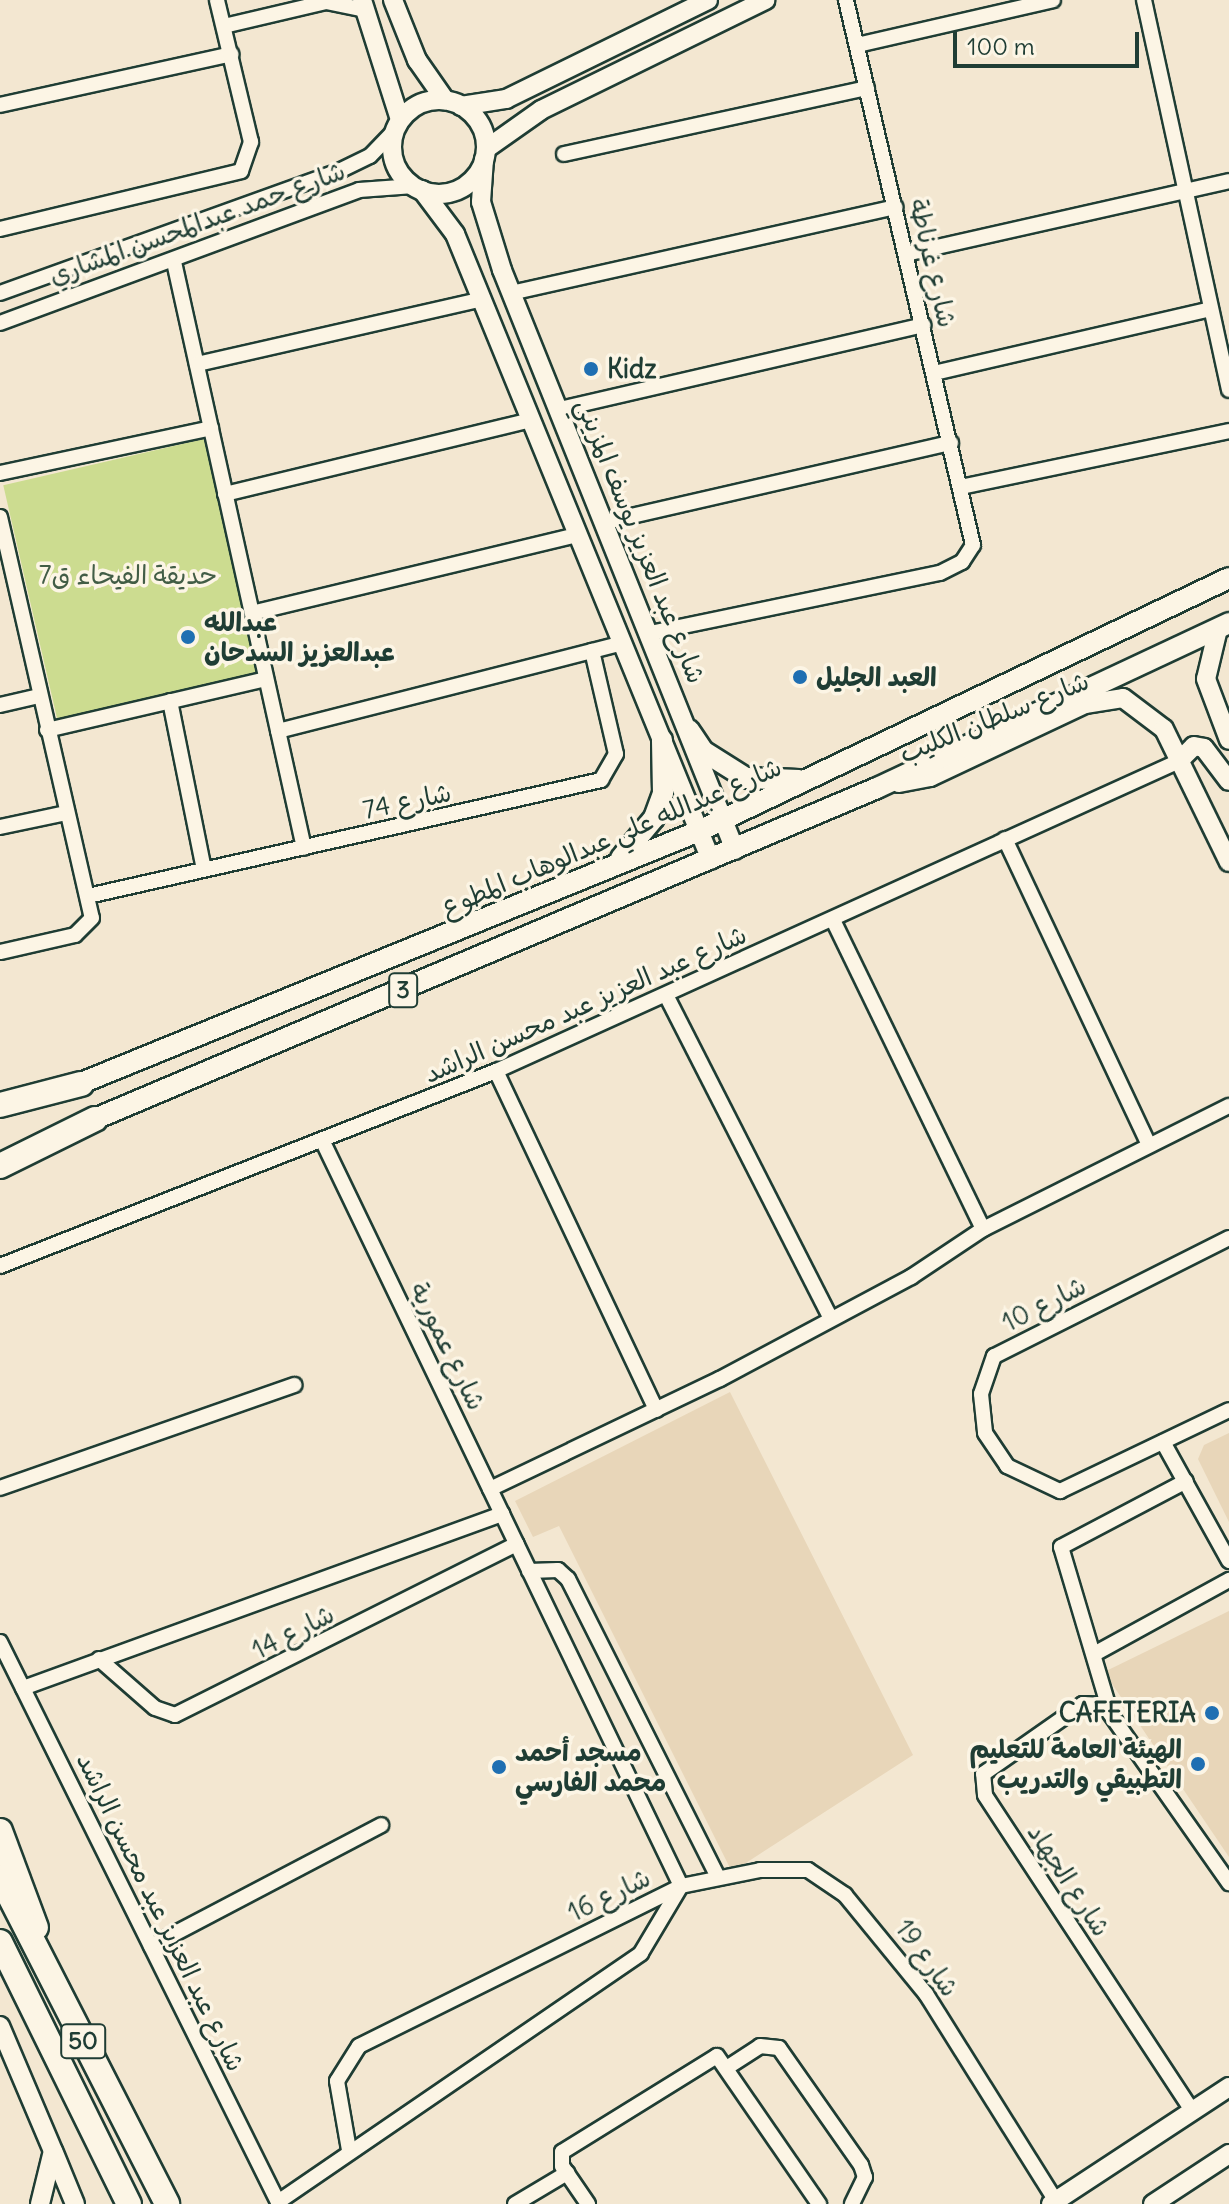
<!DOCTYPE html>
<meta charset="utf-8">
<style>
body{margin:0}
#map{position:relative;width:1229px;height:2204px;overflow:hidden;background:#f3e7d1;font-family:Delius,"Playpen Sans Arabic",sans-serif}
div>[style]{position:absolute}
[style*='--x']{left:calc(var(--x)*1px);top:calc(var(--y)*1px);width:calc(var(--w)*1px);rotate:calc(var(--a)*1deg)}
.built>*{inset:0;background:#e8d6b9}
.green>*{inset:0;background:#ccdc90;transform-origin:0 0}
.roads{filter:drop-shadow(2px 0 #1f3d34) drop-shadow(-2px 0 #1f3d34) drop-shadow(0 2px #1f3d34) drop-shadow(0 -2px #1f3d34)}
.street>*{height:14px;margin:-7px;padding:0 7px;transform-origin:7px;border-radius:7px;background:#fcf5e5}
.secondary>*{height:18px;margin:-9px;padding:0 9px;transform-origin:9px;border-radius:9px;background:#fcf5e5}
.secondary>.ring{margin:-9px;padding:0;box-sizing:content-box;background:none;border:18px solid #fcf5e5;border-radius:50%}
.primary>*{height:20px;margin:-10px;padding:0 10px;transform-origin:10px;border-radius:10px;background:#fcf5e5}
.highway>*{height:24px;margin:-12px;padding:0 12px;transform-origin:12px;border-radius:12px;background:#fcf5e5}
.dots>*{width:22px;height:22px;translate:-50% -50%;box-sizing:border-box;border:4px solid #fcf5e5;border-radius:50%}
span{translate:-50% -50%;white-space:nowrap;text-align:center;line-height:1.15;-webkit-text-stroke:7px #fcf5e5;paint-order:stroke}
.shield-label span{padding:2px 6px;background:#fcf5e5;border:2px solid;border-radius:6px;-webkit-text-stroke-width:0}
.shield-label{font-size:24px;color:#1f3d34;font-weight:700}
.street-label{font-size:26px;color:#1f3d34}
.poi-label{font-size:26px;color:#1f3d34;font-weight:700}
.left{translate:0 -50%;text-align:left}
.right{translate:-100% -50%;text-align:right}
.park-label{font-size:26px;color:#425d46}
.scale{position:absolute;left:953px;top:32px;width:186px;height:36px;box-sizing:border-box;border:4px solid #1f3d34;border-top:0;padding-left:10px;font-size:24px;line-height:28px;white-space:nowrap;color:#1f3d34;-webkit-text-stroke:6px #fcf5e5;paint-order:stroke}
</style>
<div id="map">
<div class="built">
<i style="clip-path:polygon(730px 1392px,913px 1755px,732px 1872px,559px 1526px,533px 1537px,515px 1501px)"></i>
<i style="clip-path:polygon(1229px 1433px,1229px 1522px,1198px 1459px,1204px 1445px)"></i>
<i style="clip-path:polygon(1229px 1611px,1229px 1857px,1104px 1672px)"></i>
</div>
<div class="green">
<i style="left:204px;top:439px;width:240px;height:206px;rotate:77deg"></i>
</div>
<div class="roads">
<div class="street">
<i style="--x:1144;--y:0;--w:399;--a:77.7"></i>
<i style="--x:224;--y:26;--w:105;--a:-13.2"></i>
<i style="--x:326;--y:2;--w:41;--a:11.3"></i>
<i style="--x:857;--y:45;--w:201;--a:-12.9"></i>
<i style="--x:0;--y:105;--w:237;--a:-12.4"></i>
<i style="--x:564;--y:154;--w:310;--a:-12.3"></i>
<i style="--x:0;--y:229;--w:248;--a:-13.5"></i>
<i style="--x:241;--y:171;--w:31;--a:-71"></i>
<i style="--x:251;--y:142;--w:146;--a:-103.5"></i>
<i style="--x:906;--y:254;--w:331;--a:-12.7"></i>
<i style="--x:174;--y:262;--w:600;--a:77.49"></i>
<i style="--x:0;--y:293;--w:363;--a:-19.8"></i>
<i style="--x:341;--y:170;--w:32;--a:-26"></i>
<i style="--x:370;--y:156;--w:36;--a:-46"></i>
<i style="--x:511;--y:293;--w:394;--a:-12.6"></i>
<i style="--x:0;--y:323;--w:383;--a:-20.3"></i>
<i style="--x:359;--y:190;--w:55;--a:-4.2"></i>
<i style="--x:197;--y:364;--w:292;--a:-12.8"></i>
<i style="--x:934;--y:373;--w:284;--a:-13"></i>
<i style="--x:560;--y:409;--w:373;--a:-13"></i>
<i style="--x:0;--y:473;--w:216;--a:-12"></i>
<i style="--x:961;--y:487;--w:274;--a:-11.8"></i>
<i style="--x:225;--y:494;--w:315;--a:-13.6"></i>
<i style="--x:0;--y:517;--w:411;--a:77.1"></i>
<i style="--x:92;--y:918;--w:24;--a:135"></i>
<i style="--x:75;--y:935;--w:77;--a:167.2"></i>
<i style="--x:605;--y:522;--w:355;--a:-12.9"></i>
<i style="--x:252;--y:613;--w:334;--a:-13.5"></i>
<i style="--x:650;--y:633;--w:296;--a:-11.7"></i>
<i style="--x:940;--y:573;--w:25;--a:-27"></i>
<i style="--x:962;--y:562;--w:20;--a:-57"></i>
<i style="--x:973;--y:545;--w:560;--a:-103.12"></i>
<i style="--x:170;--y:701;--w:171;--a:78.6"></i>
<i style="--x:0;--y:705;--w:40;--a:-13"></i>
<i style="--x:47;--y:730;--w:225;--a:-13.1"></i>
<i style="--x:278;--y:731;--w:355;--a:-14.3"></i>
<i style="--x:0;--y:827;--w:67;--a:-12"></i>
<i style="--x:1005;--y:839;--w:336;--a:64.8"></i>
<i style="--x:88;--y:896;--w:526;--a:-12.74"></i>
<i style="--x:601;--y:780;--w:30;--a:-60"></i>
<i style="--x:616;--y:754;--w:106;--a:-103.1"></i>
<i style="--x:833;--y:920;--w:343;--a:64.1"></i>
<i style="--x:667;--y:997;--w:361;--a:63"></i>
<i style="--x:496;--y:1071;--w:375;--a:64.7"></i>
<i style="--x:323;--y:1142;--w:826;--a:64.3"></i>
<i style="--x:1229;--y:1238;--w:263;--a:153.3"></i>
<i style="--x:994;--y:1356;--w:40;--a:108.9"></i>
<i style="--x:981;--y:1394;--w:39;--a:84"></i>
<i style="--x:985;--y:1433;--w:40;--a:56"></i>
<i style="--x:1007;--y:1466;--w:59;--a:25.3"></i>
<i style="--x:1060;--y:1491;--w:187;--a:-25.6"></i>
<i style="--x:0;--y:1266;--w:533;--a:-21.46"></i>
<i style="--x:496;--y:1071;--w:750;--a:-24.41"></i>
<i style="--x:1163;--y:1442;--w:136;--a:61"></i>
<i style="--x:0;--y:1488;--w:312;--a:-19.3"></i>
<i style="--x:490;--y:1489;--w:255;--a:-25.6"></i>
<i style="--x:720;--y:1379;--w:217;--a:-28.1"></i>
<i style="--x:911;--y:1277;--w:87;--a:-33.7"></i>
<i style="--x:983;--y:1229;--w:275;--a:-26.6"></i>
<i style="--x:529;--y:1571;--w:29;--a:-2"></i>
<i style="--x:558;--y:1570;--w:13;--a:42"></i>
<i style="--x:568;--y:1579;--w:334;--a:63.3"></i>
<i style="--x:0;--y:1642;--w:627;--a:63.6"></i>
<i style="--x:1096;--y:1653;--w:152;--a:-28.8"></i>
<i style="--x:99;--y:1659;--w:74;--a:41.2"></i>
<i style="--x:155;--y:1708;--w:21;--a:19"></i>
<i style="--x:175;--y:1715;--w:382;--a:-26.6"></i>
<i style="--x:23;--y:1688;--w:510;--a:-19.96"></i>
<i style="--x:1109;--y:1708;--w:168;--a:-106.6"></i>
<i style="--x:1061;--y:1547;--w:141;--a:-27.8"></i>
<i style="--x:151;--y:1946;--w:260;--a:-27.7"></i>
<i style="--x:728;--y:2067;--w:38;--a:-33"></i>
<i style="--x:760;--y:2046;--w:19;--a:6"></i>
<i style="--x:779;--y:2048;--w:143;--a:55"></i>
<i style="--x:861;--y:2165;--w:13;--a:72"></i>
<i style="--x:865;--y:2177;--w:30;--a:116"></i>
<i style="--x:1193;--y:2112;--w:379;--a:-123.3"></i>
<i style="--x:985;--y:1795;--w:21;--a:-95"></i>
<i style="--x:983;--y:1774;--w:122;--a:-35"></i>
<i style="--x:1083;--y:1704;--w:21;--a:3"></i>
<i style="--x:1104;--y:1705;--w:218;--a:54.9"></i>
<i style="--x:349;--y:2150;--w:70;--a:-99.9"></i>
<i style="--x:337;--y:2081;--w:41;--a:-57.8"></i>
<i style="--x:359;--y:2046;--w:360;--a:-26.4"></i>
<i style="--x:681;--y:1886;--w:81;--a:-11.4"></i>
<i style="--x:760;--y:1870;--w:48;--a:0"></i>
<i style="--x:808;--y:1870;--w:45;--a:34"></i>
<i style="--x:845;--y:1895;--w:128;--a:50.7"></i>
<i style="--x:926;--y:1994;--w:244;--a:57.9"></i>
<i style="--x:278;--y:2202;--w:440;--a:-34.4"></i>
<i style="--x:641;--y:1953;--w:78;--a:-59.2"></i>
<i style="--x:515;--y:2204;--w:61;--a:-30.8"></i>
<i style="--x:588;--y:2204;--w:46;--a:-124.4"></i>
<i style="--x:562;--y:2166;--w:14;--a:-90"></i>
<i style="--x:562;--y:2152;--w:182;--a:-31.8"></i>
<i style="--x:717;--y:2056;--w:180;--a:55.4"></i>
</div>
<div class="secondary">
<i style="--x:362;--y:0;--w:126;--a:72.4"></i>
<i style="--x:393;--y:0;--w:65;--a:68.2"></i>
<i style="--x:417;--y:60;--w:49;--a:55"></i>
<i class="ring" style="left:392px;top:100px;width:76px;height:76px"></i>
<i style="--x:461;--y:106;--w:46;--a:-8.8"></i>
<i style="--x:506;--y:99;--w:225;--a:-26.1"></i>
<i style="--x:486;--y:149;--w:67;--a:-35.3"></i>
<i style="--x:541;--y:110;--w:250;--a:-26.1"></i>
<i style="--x:484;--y:159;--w:43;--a:94"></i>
<i style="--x:481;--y:202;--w:71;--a:72.8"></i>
<i style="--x:502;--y:270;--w:625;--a:68.11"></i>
<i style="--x:422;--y:190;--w:55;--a:53.1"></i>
<i style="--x:455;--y:234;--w:676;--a:67.76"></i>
<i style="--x:1218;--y:629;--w:51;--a:103.5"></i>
<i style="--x:1206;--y:679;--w:65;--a:69.3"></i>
<i style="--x:1179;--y:761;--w:21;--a:-45"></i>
<i style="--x:1194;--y:746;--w:10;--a:11"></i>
<i style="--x:1204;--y:748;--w:41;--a:52.9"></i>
<i style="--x:899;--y:783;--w:32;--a:-11"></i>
<i style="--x:930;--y:777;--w:171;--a:-25.2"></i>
<i style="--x:1085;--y:704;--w:38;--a:-9"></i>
<i style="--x:1123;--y:698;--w:51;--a:37.1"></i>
<i style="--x:1164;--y:729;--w:148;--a:64"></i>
<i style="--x:0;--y:2026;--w:136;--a:67"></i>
<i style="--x:53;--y:2151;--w:55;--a:103.8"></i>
<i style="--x:54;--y:2153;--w:55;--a:67.6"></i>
<i style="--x:1051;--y:2204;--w:213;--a:-33.3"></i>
<i style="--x:1153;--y:2204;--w:91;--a:-33.3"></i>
</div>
<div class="primary">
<i style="--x:689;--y:730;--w:25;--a:56"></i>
<i style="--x:703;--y:751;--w:51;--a:32.1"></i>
<i style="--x:746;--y:778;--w:53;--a:2.2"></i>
<i style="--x:621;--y:858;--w:52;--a:-50.5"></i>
<i style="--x:654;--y:818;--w:27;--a:-70"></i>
<i style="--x:663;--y:793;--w:53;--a:-91.1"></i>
<i style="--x:69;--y:1088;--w:680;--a:-22.19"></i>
<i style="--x:699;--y:831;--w:587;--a:-25.52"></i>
<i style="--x:83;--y:1124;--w:862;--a:-22.94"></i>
<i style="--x:877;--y:788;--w:389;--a:-25.1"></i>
</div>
<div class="highway">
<i style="--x:0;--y:1105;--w:84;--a:-14.5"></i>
<i style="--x:0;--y:1166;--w:106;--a:-26.3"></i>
<i style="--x:0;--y:1831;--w:103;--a:69.6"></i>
<i style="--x:0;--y:1877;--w:367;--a:62.9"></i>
<i style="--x:0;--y:1942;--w:292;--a:63.8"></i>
</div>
</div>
<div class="dots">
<i style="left:591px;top:369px;background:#1f6fb2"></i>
<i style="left:188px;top:637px;background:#1f6fb2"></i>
<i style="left:800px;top:677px;background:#1f6fb2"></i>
<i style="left:1212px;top:1713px;background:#1f6fb2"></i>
<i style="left:1198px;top:1764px;background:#1f6fb2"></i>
<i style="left:499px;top:1767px;background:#1f6fb2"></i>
</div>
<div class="shield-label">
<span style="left:403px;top:990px">3</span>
<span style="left:83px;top:2041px">50</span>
</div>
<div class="street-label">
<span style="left:197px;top:223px;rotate:-20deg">شارع حمد عبدالمحسن المشاري</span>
<span style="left:933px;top:263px;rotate:77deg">شارع غرناطة</span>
<span style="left:641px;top:541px;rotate:68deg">شارع عبد العزيز يوسف المزيني</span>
<span style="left:994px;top:717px;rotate:-22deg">شارع سلطان الكليب</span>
<span style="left:407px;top:801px;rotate:-12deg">شارع 74</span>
<span style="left:611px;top:837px;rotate:-23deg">شارع عبدالله علي عبدالوهاب المطوع</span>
<span style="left:585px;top:1004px;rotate:-24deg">شارع عبد العزيز عبد محسن الراشد</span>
<span style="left:1044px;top:1304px;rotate:-27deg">شارع 10</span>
<span style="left:448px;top:1346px;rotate:64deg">شارع عمورية</span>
<span style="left:293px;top:1632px;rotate:-27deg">شارع 14</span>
<span style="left:1069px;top:1880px;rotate:57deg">شارع الجهاد</span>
<span style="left:609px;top:1895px;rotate:-26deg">شارع 16</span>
<span style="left:161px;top:1912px;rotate:64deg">شارع عبد العزيز عبد محسن الراشد</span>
<span style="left:927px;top:1958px;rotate:54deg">شارع 19</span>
</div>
<div class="poi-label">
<span class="left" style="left:607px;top:369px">Kidz</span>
<span class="left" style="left:204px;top:637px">عبدالله<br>عبدالعزيز السدحان</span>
<span class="left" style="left:816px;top:677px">العبد الجليل</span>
<span class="right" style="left:1196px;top:1713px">CAFETERIA</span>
<span class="right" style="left:1182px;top:1764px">الهيئة العامة للتعليم<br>التطبيقي والتدريب</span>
<span class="left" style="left:515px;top:1767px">مسجد أحمد<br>محمد الفارسي</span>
</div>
<div class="park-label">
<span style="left:128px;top:575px">حديقة الفيحاء ق7</span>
</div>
<div class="scale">100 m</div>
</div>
